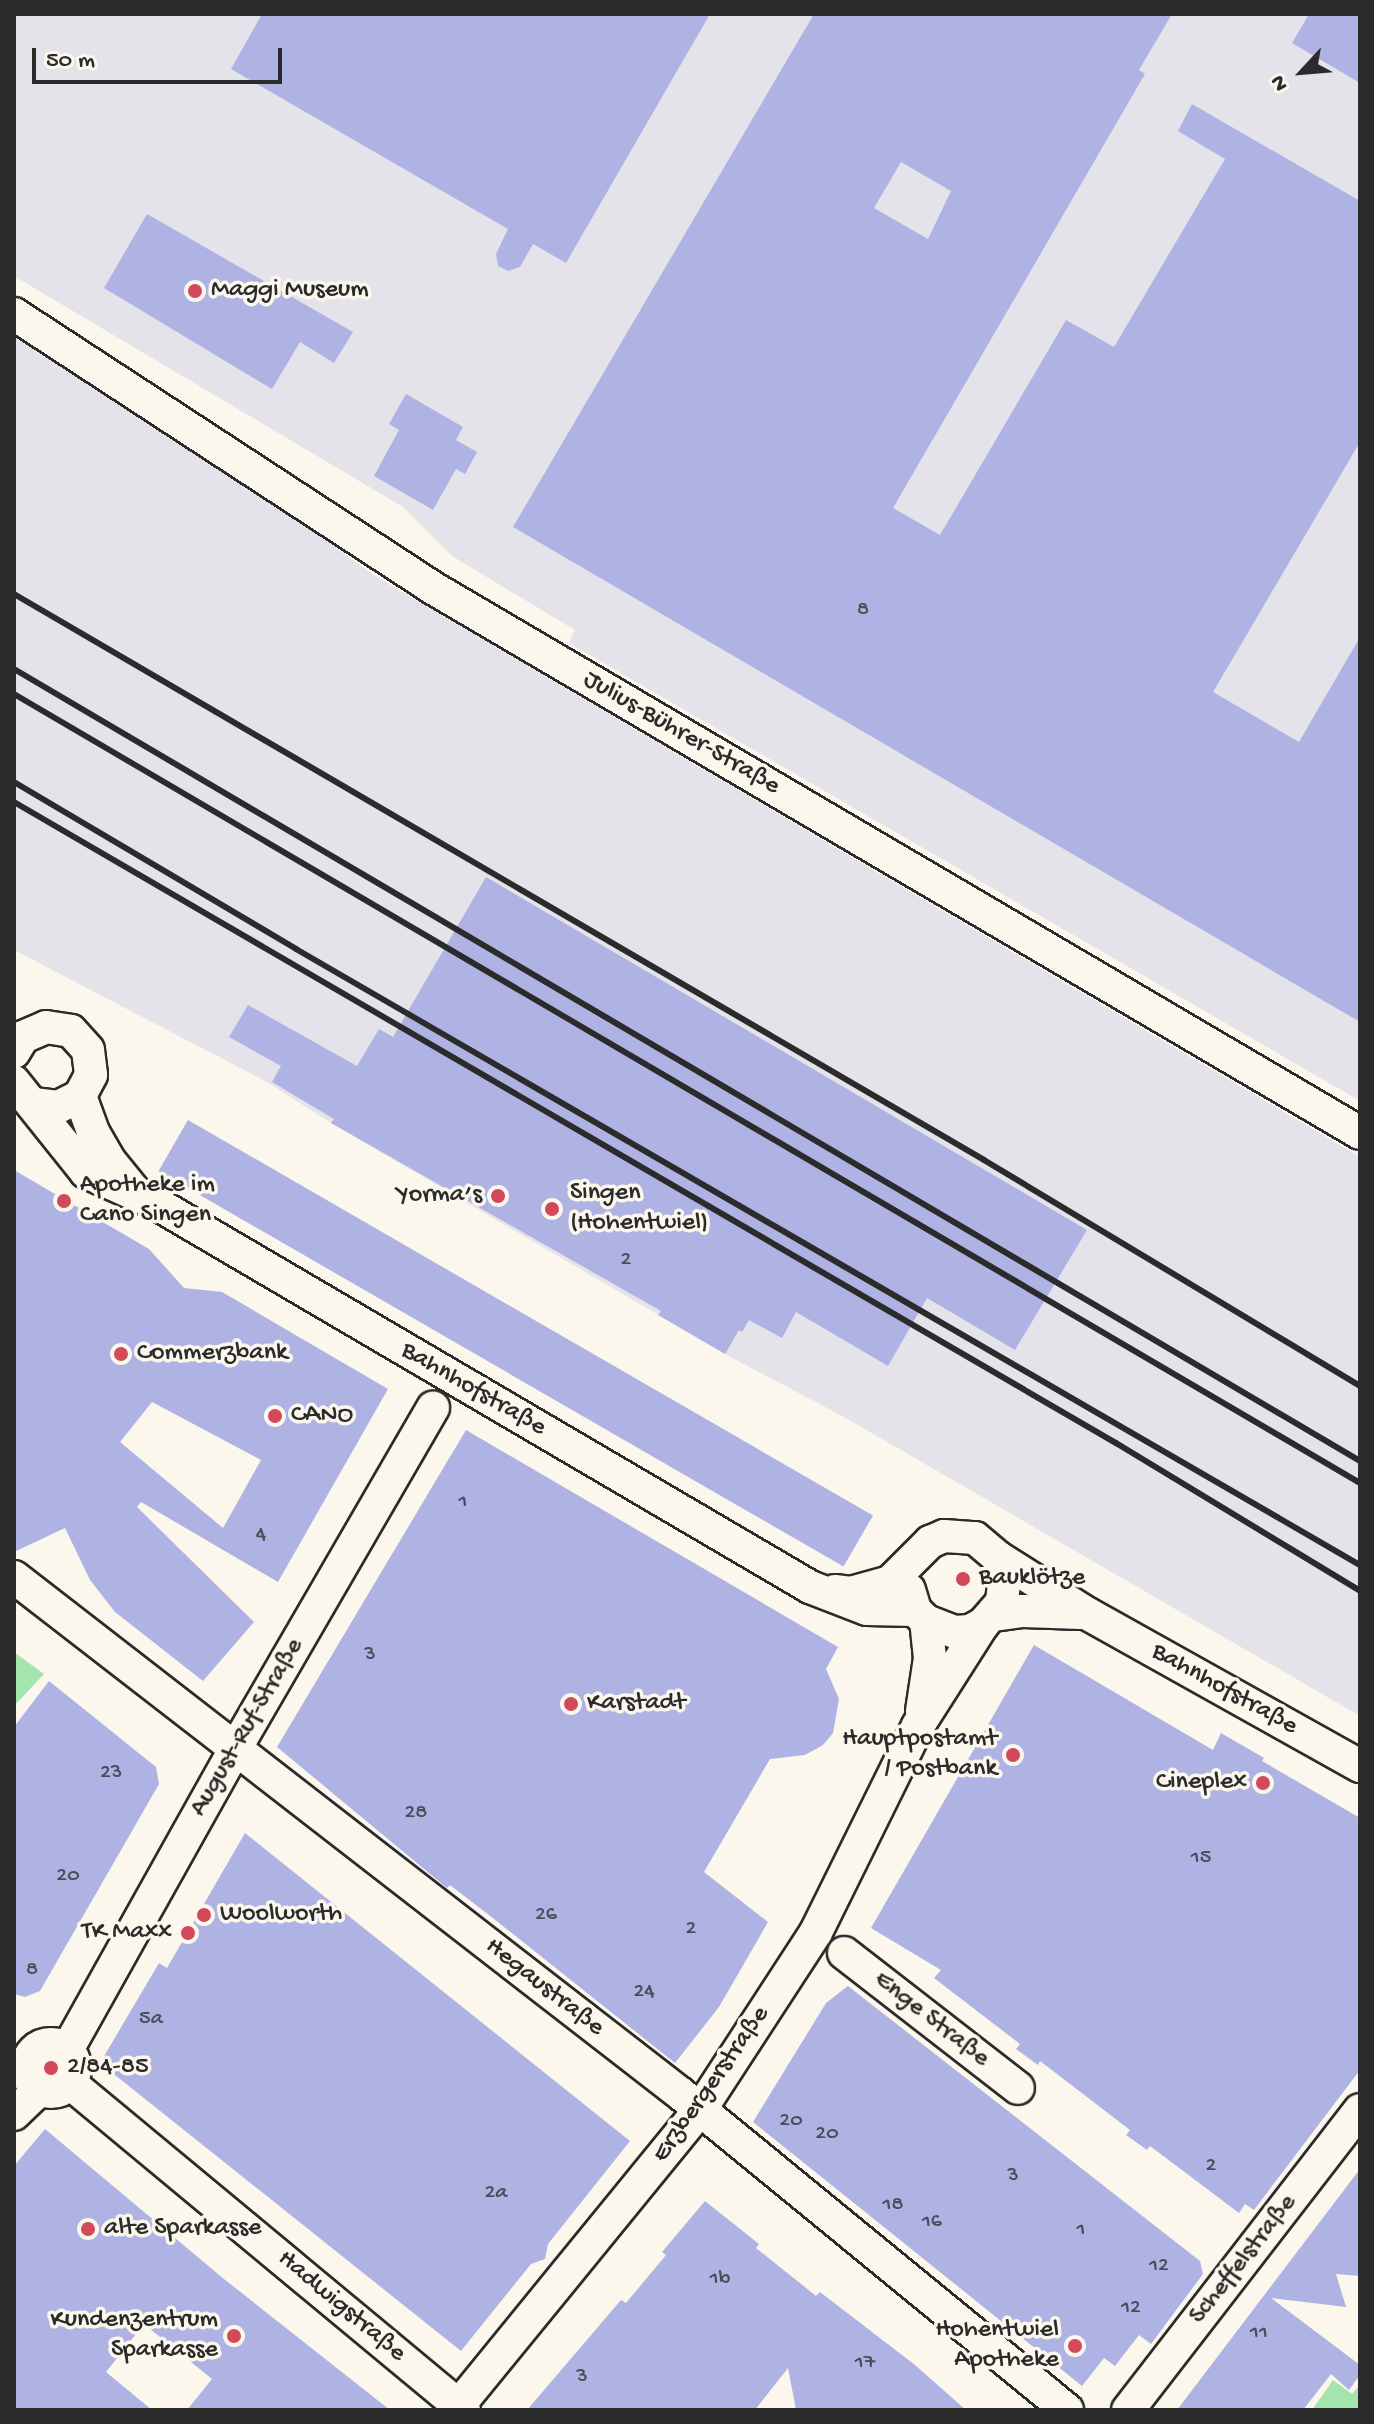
<!DOCTYPE html>
<meta charset="utf-8">
<style>
body{margin:0}
#map{position:relative;width:1374px;height:2424px;overflow:hidden;background:#fbf7ec;font-family:"Gochi Hand",sans-serif}
div>[style]{position:absolute}
[style*='--x']{left:calc(var(--x)*1px);top:calc(var(--y)*1px);width:calc(var(--w)*1px);rotate:calc(var(--a)*1deg)}
.built>*{inset:0;background:#e4e3ea}
.green>*{inset:0;background:#a4e5ae}
.building>*{inset:0;background:#aeb3e4;transform-origin:0 0}
.roads{filter:drop-shadow(2px 0 #2b2b2b) drop-shadow(-2px 0 #2b2b2b) drop-shadow(0 2px #2b2b2b) drop-shadow(0 -2px #2b2b2b)}
.minor>*{height:32px;margin:-16px;padding:0 16px;transform-origin:16px;border-radius:16px;background:#fbf7ec}
.minor>.ring{margin:-16px;padding:0;box-sizing:content-box;background:none;border:32px solid #fbf7ec;border-radius:50%}
.rail>*{height:6px;margin:-3px;padding:0 3px;transform-origin:3px;border-radius:3px;background:#2b2b2b}
.dots>*{width:22px;height:22px;translate:-50% -50%;box-sizing:border-box;border:4px solid #fbf7ec;border-radius:50%}
span{translate:-50% -50%;white-space:nowrap;text-align:center;line-height:1.15;-webkit-text-stroke:7px #fbf7ec;paint-order:stroke}
.number-label{font-size:22px;color:#4c4d59}
.number-label span{-webkit-text-stroke-width:0}
.poi-label{font-size:26px;color:#2b2b2b}
.left{translate:0 -50%;text-align:left}
.right{translate:-100% -50%;text-align:right}
.street-label{font-size:26px;color:#2b2b2b}
.frame{position:absolute;inset:0;border:16px solid #2b2b2b;pointer-events:none}
.north{position:absolute;left:1262px;top:32px;width:80px;height:80px;-webkit-text-stroke:6px #fbf7ec;paint-order:stroke;rotate:244deg;font-size:22px;font-weight:700;line-height:32px;text-align:center;color:#2b2b2b}
.north::after{content:'';display:block;margin:auto;width:28px;height:36px;background:#2b2b2b;clip-path:polygon(50% 0,100% 100%,50% 72%,0 100%)}
.scale{position:absolute;left:32px;top:48px;width:250px;height:36px;box-sizing:border-box;border:4px solid #2b2b2b;border-top:0;padding-left:10px;font-size:24px;line-height:28px;white-space:nowrap;color:#2b2b2b;-webkit-text-stroke:6px #fbf7ec;paint-order:stroke}
</style>
<div id="map">
<div class="built">
<i style="clip-path:polygon(14px 14px,1360px 14px,1360px 1101px,569px 643px,575px 630px,452px 556px,403px 507px,14px 276px)"></i>
<i style="clip-path:polygon(14px 325px,108px 381px,372px 574px,1360px 1157px,1360px 1716px,844px 1417px,725px 1354px,331px 1123px,267px 1082px,14px 950px)"></i>
</div>
<div class="green">
<i style="clip-path:polygon(14px 1652px,44px 1674px,14px 1706px)"></i>
<i style="clip-path:polygon(1333px 2380px,1352px 2394px,1360px 2385px,1360px 2410px,1312px 2410px)"></i>
</div>
<div class="building">
<i style="clip-path:polygon(262px 14px,710px 14px,566px 263px,533px 244px,520px 267px,508px 271px,498px 266px,496px 254px,508px 229px,231px 69px)"></i>
<i style="clip-path:polygon(evenodd,814px 14px,1172px 14px,1139px 70px,1145px 74px,893px 508px,940px 535px,1066px 320px,1114px 347px,1225px 159px,1178px 131px,1192px 104px,1360px 201px,1360px 442px,1213px 692px,1299px 742px,1360px 637px,1360px 1022px,513px 527px,814px 14px,901px 162px,951px 191px,928px 239px,874px 208px,901px 162px)"></i>
<i style="clip-path:polygon(1309px 14px,1360px 14px,1360px 83px,1292px 43px)"></i>
<i style="clip-path:polygon(147px 214px,353px 332px,334px 363px,300px 342px,272px 389px,104px 288px)"></i>
<i style="clip-path:polygon(406px 394px,463px 427px,456px 440px,477px 452px,465px 474px,456px 469px,433px 510px,374px 476px,399px 430px,389px 424px)"></i>
<i style="clip-path:polygon(486px 877px,1087px 1230px,1015px 1350px,927px 1298px,888px 1366px,796px 1312px,782px 1338px,749px 1320px,742px 1332px,739px 1330px,725px 1354px,658px 1315px,661px 1311px,331px 1123px,334px 1119px,272px 1082px,281px 1066px,229px 1037px,248px 1005px,357px 1066px,379px 1029px,393px 1037px)"></i>
<i style="left:188px;top:1120px;width:791px;height:59px;rotate:30deg"></i>
<i style="clip-path:polygon(evenodd,14px 1170px,149px 1249px,184px 1288px,222px 1292px,388px 1389px,278px 1582px,141px 1502px,137px 1507px,254px 1622px,203px 1681px,115px 1612px,90px 1580px,65px 1528px,14px 1552px,14px 1170px,152px 1402px,261px 1460px,223px 1528px,120px 1442px,152px 1402px)"></i>
<i style="clip-path:polygon(466px 1430px,838px 1647px,826px 1669px,839px 1699px,833px 1733px,823px 1745px,805px 1755px,770px 1759px,704px 1872px,768px 1922px,719px 2007px,675px 2063px,489px 1915px,450px 1885px,447px 1888px,277px 1747px)"></i>
<i style="clip-path:polygon(1034px 1645px,1213px 1750px,1221px 1733px,1264px 1758px,1262px 1761px,1360px 1818px,1360px 2070px,1254px 2210px,1245px 2204px,1239px 2213px,1150px 2146px,1147px 2150px,1126px 2135px,1130px 2130px,1040px 2061px,1038px 2065px,1016px 2049px,1020px 2044px,934px 1978px,941px 1970px,871px 1928px)"></i>
<i style="clip-path:polygon(49px 1681px,156px 1767px,159px 1784px,40px 1991px,25px 1997px,14px 1994px,14px 1727px)"></i>
<i style="clip-path:polygon(245px 1833px,630px 2141px,548px 2244px,545px 2259px,531px 2264px,461px 2351px,100px 2063px,159px 1963px,167px 1968px)"></i>
<i style="clip-path:polygon(848px 1986px,1200px 2261px,1203px 2274px,1151px 2344px,1139px 2335px,1115px 2366px,1104px 2358px,1082px 2386px,753px 2122px,826px 2003px)"></i>
<i style="clip-path:polygon(45px 2129px,224px 2279px,390px 2410px,187px 2410px,212px 2379px,144px 2324px,106px 2372px,152px 2410px,14px 2410px,14px 2166px)"></i>
<i style="clip-path:polygon(1360px 2169px,1360px 2276px,1336px 2274px,1346px 2307px,1271px 2298px,1360px 2365px,1360px 2375px,1349px 2390px,1331px 2374px,1303px 2410px,1177px 2410px)"></i>
<i style="clip-path:polygon(705px 2201px,759px 2244px,756px 2248px,816px 2296px,820px 2292px,915px 2365px,966px 2410px,796px 2410px,788px 2368px,755px 2410px,527px 2410px,621px 2300px,626px 2303px,666px 2255px,662px 2252px)"></i>
</div>
<div class="roads">
<div class="minor">
<i style="--x:14;--y:314;--w:501;--a:33.18"></i>
<i style="--x:433;--y:588;--w:1075;--a:30.45"></i>
<i style="--x:14;--y:1052;--w:17;--a:-59"></i>
<i style="--x:23;--y:1037;--w:25;--a:-23"></i>
<i style="--x:46;--y:1027;--w:25;--a:9"></i>
<i style="--x:71;--y:1031;--w:25;--a:48"></i>
<i style="--x:88;--y:1050;--w:25;--a:83"></i>
<i style="--x:91;--y:1075;--w:24;--a:118"></i>
<i style="--x:80;--y:1096;--w:25;--a:153"></i>
<i style="--x:58;--y:1107;--w:25;--a:-173"></i>
<i style="--x:14;--y:1082;--w:115;--a:51.3"></i>
<i style="--x:86;--y:1172;--w:80;--a:24.3"></i>
<i style="--x:159;--y:1205;--w:755;--a:30.4"></i>
<i style="--x:810;--y:1587;--w:61;--a:21.1"></i>
<i style="--x:867;--y:1609;--w:48;--a:1.2"></i>
<i style="--x:80;--y:1096;--w:38;--a:70"></i>
<i style="--x:93;--y:1132;--w:32;--a:60"></i>
<i style="--x:109;--y:1160;--w:41;--a:50.9"></i>
<i style="--x:14;--y:1577;--w:844;--a:37.78"></i>
<i style="--x:681;--y:2094;--w:499;--a:39.3"></i>
<i style="--x:909;--y:1590;--w:21;--a:73"></i>
<i style="--x:915;--y:1610;--w:16;--a:45"></i>
<i style="--x:926;--y:1621;--w:31;--a:21"></i>
<i style="--x:955;--y:1632;--w:15;--a:-4"></i>
<i style="--x:970;--y:1631;--w:15;--a:-28"></i>
<i style="--x:983;--y:1624;--w:29;--a:-49"></i>
<i style="--x:1002;--y:1602;--w:29;--a:-84"></i>
<i style="--x:1005;--y:1573;--w:16;--a:-112"></i>
<i style="--x:835;--y:1591;--w:16;--a:7"></i>
<i style="--x:851;--y:1593;--w:41;--a:-15.8"></i>
<i style="--x:890;--y:1582;--w:57;--a:-45"></i>
<i style="--x:930;--y:1542;--w:15;--a:-23"></i>
<i style="--x:944;--y:1536;--w:31;--a:4"></i>
<i style="--x:975;--y:1538;--w:31;--a:40"></i>
<i style="--x:999;--y:1558;--w:105;--a:32.2"></i>
<i style="--x:1088;--y:1614;--w:312;--a:29.2"></i>
<i style="--x:994;--y:1615;--w:29;--a:-8"></i>
<i style="--x:1023;--y:1611;--w:58;--a:2"></i>
<i style="--x:922;--y:1711;--w:54;--a:-81.4"></i>
<i style="--x:930;--y:1658;--w:37;--a:-96"></i>
<i style="--x:844;--y:1953;--w:220;--a:37.8"></i>
<i class="ring" style="left:27px;top:2044px;width:16px;height:16px"></i>
<i style="--x:67;--y:2050;--w:342;--a:-60.8"></i>
<i style="--x:234;--y:1751;--w:397;--a:-59.9"></i>
<i style="--x:70;--y:2083;--w:512;--a:39.69"></i>
<i style="--x:14;--y:2114;--w:36;--a:-44"></i>
<i style="--x:455;--y:2410;--w:387;--a:-50.8"></i>
<i style="--x:700;--y:2110;--w:212;--a:-56.9"></i>
<i style="--x:816;--y:1932;--w:230;--a:-63.7"></i>
<i style="--x:918;--y:1726;--w:121;--a:-57.5"></i>
<i style="--x:1128;--y:2410;--w:379;--a:-52.3"></i>
</div>
</div>
<div class="rail">
<i style="--x:14;--y:594;--w:1123;--a:30.26"></i>
<i style="--x:984;--y:1160;--w:439;--a:31"></i>
<i style="--x:14;--y:669;--w:1562;--a:30.47"></i>
<i style="--x:14;--y:694;--w:1560;--a:30.38"></i>
<i style="--x:14;--y:782;--w:328;--a:30.6"></i>
<i style="--x:296;--y:949;--w:1229;--a:30.07"></i>
<i style="--x:14;--y:802;--w:1275;--a:30.19"></i>
<i style="--x:1116;--y:1443;--w:285;--a:31.2"></i>
</div>
<div class="dots">
<i style="left:195px;top:291px;background:#d1495b"></i>
<i style="left:498px;top:1196px;background:#d1495b"></i>
<i style="left:64px;top:1201px;background:#d1495b"></i>
<i style="left:552px;top:1209px;background:#d1495b"></i>
<i style="left:121px;top:1354px;background:#d1495b"></i>
<i style="left:275px;top:1416px;background:#d1495b"></i>
<i style="left:963px;top:1579px;background:#d1495b"></i>
<i style="left:571px;top:1704px;background:#d1495b"></i>
<i style="left:1013px;top:1755px;background:#d1495b"></i>
<i style="left:1263px;top:1783px;background:#d1495b"></i>
<i style="left:204px;top:1915px;background:#d1495b"></i>
<i style="left:188px;top:1933px;background:#d1495b"></i>
<i style="left:51px;top:2068px;background:#d1495b"></i>
<i style="left:88px;top:2229px;background:#d1495b"></i>
<i style="left:234px;top:2336px;background:#d1495b"></i>
<i style="left:1075px;top:2346px;background:#d1495b"></i>
</div>
<div class="number-label">
<span style="left:863px;top:611px">8</span>
<span style="left:626px;top:1261px">2</span>
<span style="left:463px;top:1503px">1</span>
<span style="left:261px;top:1536px">4</span>
<span style="left:370px;top:1656px">3</span>
<span style="left:111px;top:1774px">23</span>
<span style="left:416px;top:1814px">28</span>
<span style="left:1201px;top:1859px">15</span>
<span style="left:68px;top:1877px">20</span>
<span style="left:546px;top:1916px">26</span>
<span style="left:691px;top:1930px">2</span>
<span style="left:32px;top:1971px">8</span>
<span style="left:644px;top:1993px">24</span>
<span style="left:151px;top:2020px">5a</span>
<span style="left:791px;top:2122px">20</span>
<span style="left:827px;top:2135px">20</span>
<span style="left:1211px;top:2167px">2</span>
<span style="left:1013px;top:2177px">3</span>
<span style="left:496px;top:2194px">2a</span>
<span style="left:893px;top:2206px">18</span>
<span style="left:932px;top:2223px">16</span>
<span style="left:1081px;top:2231px">1</span>
<span style="left:1159px;top:2267px">12</span>
<span style="left:720px;top:2280px">1b</span>
<span style="left:1131px;top:2309px">12</span>
<span style="left:1259px;top:2334px">11</span>
<span style="left:865px;top:2364px">17</span>
<span style="left:582px;top:2378px">3</span>
</div>
<div class="poi-label">
<span class="left" style="left:211px;top:291px">Maggi Museum</span>
<span class="left" style="left:80px;top:1201px">Apotheke im<br>Cano Singen</span>
<span class="left" style="left:570px;top:1209px">Singen<br>(Hohentwiel)</span>
<span class="right" style="left:482px;top:1196px">Yorma’s</span>
<span class="left" style="left:137px;top:1354px">Commerzbank</span>
<span class="left" style="left:291px;top:1416px">CANO</span>
<span class="left" style="left:979px;top:1579px">Bauklötze</span>
<span class="left" style="left:587px;top:1704px">Karstadt</span>
<span class="right" style="left:997px;top:1755px">Hauptpostamt<br>/ Postbank</span>
<span class="right" style="left:1247px;top:1783px">Cineplex</span>
<span class="left" style="left:220px;top:1915px">Woolworth</span>
<span class="right" style="left:172px;top:1933px">TK Maxx</span>
<span class="left" style="left:67px;top:2068px">2/84-85</span>
<span class="left" style="left:104px;top:2229px">alte Sparkasse</span>
<span class="right" style="left:218px;top:2336px">Kundenzentrum<br>Sparkasse</span>
<span class="right" style="left:1059px;top:2346px">Hohentwiel<br>Apotheke</span>
</div>
<div class="street-label">
<span style="left:681px;top:734px;rotate:30deg">Julius-Bührer-Straße</span>
<span style="left:473px;top:1390px;rotate:30deg">Bahnhofstraße</span>
<span style="left:1224px;top:1690px;rotate:29deg">Bahnhofstraße</span>
<span style="left:248px;top:1728px;rotate:-60deg">August-Ruf-Straße</span>
<span style="left:544px;top:1988px;rotate:38deg">Hegaustraße</span>
<span style="left:931px;top:2020px;rotate:38deg">Enge Straße</span>
<span style="left:712px;top:2085px;rotate:-55deg">Erzbergerstraße</span>
<span style="left:1244px;top:2260px;rotate:-52deg">Scheffelstraße</span>
<span style="left:341px;top:2307px;rotate:40deg">Hadwigstraße</span>
</div>
<div class="frame"></div>
<div class="north">N</div>
<div class="scale">50 m</div>
</div>
